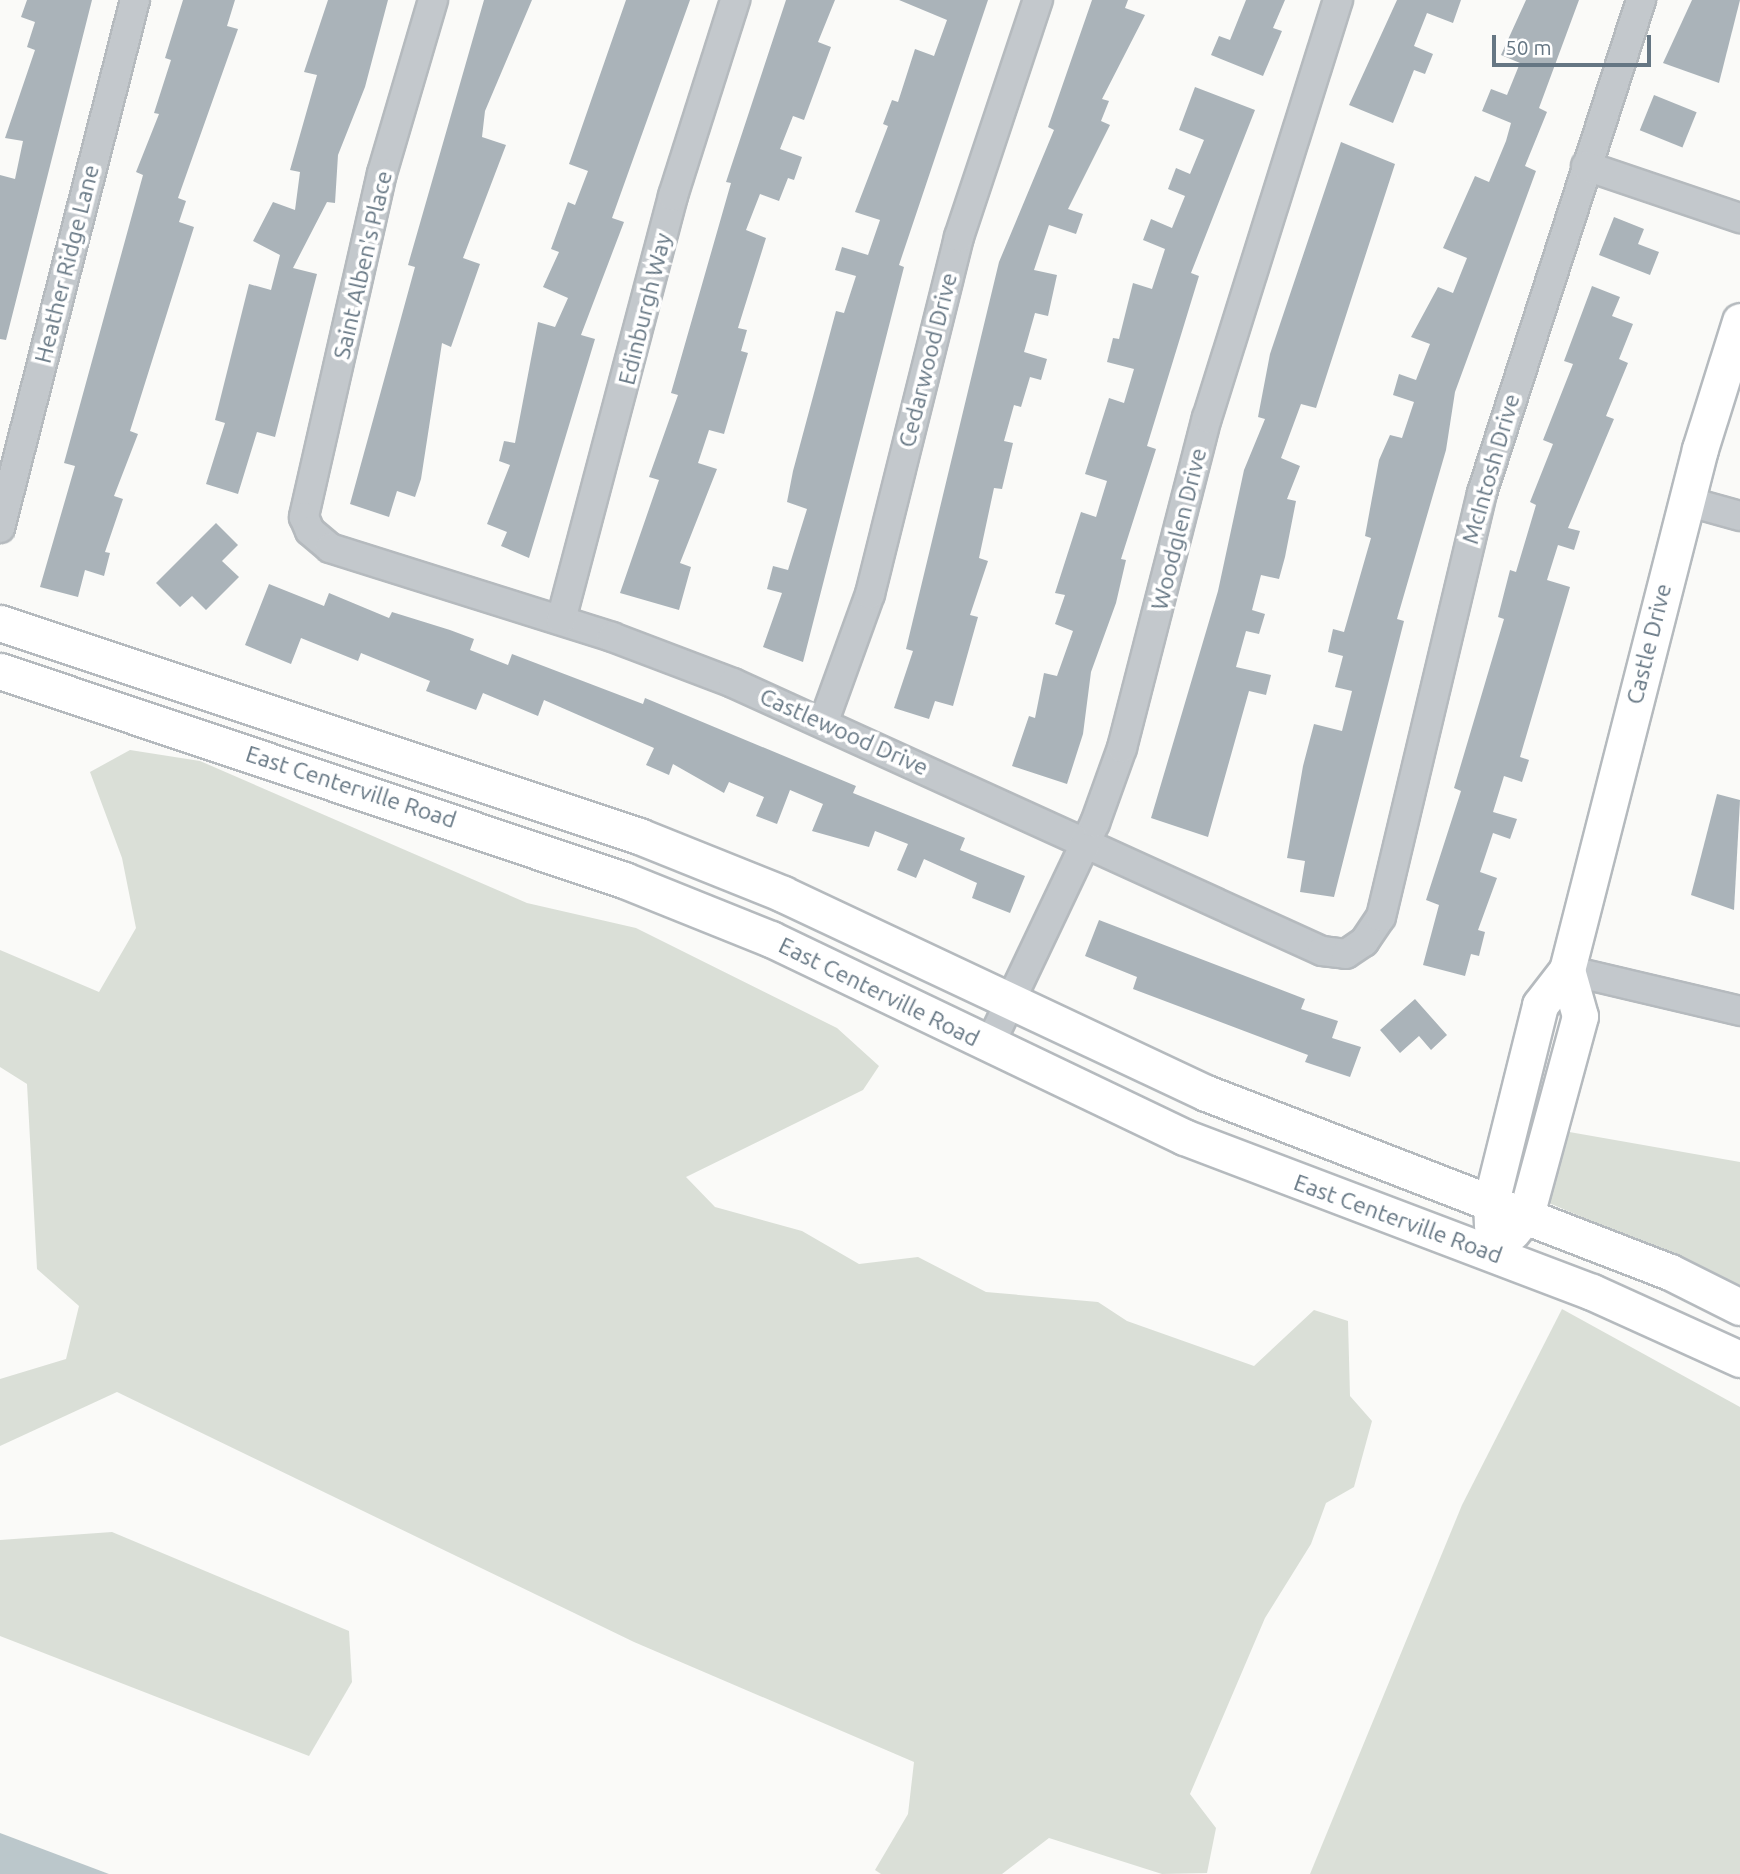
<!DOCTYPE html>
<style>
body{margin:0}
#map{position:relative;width:1740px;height:1874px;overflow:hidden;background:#fafaf8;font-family:Ubuntu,sans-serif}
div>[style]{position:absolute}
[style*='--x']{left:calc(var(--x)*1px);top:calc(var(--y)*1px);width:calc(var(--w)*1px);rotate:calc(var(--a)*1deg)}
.green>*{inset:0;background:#dadfd7}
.water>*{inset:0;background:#bbc7cb}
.building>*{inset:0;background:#aab3b9;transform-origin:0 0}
.roads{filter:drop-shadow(2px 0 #b5babe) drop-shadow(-2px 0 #b5babe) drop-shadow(0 2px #b5babe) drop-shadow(0 -2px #b5babe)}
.minor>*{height:28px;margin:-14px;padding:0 14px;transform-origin:14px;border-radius:14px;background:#c3c8cc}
.major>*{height:35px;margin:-17.5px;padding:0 17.5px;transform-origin:17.5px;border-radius:17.5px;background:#fff}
span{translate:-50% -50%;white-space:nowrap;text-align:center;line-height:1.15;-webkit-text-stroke:7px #fff;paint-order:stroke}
.street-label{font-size:23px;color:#657683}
.scale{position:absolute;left:1492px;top:35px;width:159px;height:32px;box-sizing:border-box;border:4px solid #657683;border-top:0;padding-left:9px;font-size:21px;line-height:24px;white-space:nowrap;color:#657683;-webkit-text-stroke:5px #fff;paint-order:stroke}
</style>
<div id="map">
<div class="green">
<i style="clip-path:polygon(130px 750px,200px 761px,527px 903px,636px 928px,837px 1028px,879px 1066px,863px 1090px,686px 1177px,715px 1207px,802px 1231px,859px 1264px,918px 1257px,986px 1292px,1098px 1302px,1127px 1321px,1254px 1366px,1314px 1310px,1348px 1321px,1350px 1396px,1372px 1421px,1354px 1487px,1326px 1503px,1311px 1544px,1265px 1618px,1190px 1794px,1216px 1828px,1207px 1873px,1162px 1874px,1049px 1838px,1002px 1874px,881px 1874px,875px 1870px,908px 1814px,914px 1762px,634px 1642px,117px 1392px,0 1446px,0 1379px,66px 1359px,79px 1306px,37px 1269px,27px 1084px,0 1067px,0 950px,99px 992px,136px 928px,122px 858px,90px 772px)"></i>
<i style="clip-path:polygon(1558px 1130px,1740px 1162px,1740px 1285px,1549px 1203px,1545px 1188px)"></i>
<i style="clip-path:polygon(1562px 1309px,1740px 1407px,1740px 1874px,1310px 1874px,1462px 1505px)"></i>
<i style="clip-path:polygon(112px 1532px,349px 1631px,352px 1682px,309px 1756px,0 1636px,0 1540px)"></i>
</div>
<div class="water">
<i style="clip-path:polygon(0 1833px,109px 1874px,0 1874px)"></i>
</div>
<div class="building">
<i style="clip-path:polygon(27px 0,92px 0,6px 340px,0 339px,0 175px,15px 179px,23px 141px,5px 138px,35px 50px,27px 47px,35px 22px,21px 17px)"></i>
<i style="clip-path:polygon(183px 0,235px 0,227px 26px,238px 29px,178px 198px,186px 201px,179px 222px,194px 227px,130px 431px,138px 434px,114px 496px,123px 499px,105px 552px,110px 553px,104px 576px,85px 570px,78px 597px,40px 587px,75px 466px,64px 463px,143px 175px,136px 172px,159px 114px,154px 113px,171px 60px,165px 58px)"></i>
<i style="clip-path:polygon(328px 0,388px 0,365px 87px,338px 155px,335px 203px,327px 202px,293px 268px,317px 274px,275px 437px,257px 432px,238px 494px,206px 484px,225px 423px,215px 420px,249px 284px,271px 290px,280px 255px,253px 241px,273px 202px,295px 210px,300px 172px,290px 170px,317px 75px,304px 72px)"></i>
<i style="clip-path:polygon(484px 0,532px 0,485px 111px,482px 137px,506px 145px,463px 258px,480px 264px,451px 347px,442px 343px,421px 479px,415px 497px,397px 491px,389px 517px,350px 504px,415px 267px,408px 265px)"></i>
<i style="clip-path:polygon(626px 0,690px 0,612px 218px,624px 222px,581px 335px,595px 339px,529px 558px,501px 546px,507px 532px,487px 524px,510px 465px,499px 461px,504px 441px,515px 443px,538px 322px,555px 327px,568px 298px,543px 287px,559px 252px,551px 249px,568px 202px,575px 205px,588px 171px,569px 164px)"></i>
<i style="clip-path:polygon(786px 0,835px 0,818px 42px,831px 47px,804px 120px,793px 116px,780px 149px,802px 157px,794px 180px,788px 178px,779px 201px,760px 194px,746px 230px,766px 238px,738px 328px,747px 330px,741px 351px,748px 353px,724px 434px,709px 430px,698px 463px,717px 469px,680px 563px,691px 567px,679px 610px,620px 593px,659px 480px,649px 477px,678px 395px,671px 393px,731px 183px,726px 182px)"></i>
<i style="clip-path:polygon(899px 0,988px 0,899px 265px,904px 267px,803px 662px,763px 647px,782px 593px,767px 589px,773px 566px,788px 570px,807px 509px,787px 502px,793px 471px,836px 311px,844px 313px,856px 276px,835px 270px,842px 247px,868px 255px,880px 220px,855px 212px,888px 126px,883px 124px,892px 100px,898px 102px,915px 49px,934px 56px,947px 20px)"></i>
<i style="clip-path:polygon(1092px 0,1128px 0,1125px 8px,1145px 15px,1102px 99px,1109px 101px,1101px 121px,1110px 125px,1068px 209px,1083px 214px,1076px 234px,1049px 225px,1034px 270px,1057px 275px,1048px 316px,1035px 313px,1024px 352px,1047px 359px,1041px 380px,1030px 377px,1021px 407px,1014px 405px,1004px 441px,1013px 443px,1002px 489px,994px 488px,979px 558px,988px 561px,970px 615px,978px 617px,953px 706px,935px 701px,929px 719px,894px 708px,913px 651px,906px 649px,999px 262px,1054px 130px,1048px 127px)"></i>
<i style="clip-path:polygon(1246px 0,1285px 0,1273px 28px,1282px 31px,1263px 76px,1211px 55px,1219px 36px,1230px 40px)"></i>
<i style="clip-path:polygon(1397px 0,1461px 0,1453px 23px,1427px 13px,1414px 46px,1433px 54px,1425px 74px,1414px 70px,1393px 123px,1349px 105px)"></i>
<i style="clip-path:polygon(1526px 0,1579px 0,1539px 108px,1547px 112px,1525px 166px,1536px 171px,1455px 392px,1446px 450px,1397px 619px,1404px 621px,1334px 897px,1300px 892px,1305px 861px,1287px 858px,1303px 766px,1314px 724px,1342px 731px,1352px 691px,1335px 687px,1343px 656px,1328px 652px,1333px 629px,1344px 632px,1371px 538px,1365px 536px,1379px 460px,1390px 435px,1402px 438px,1414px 402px,1393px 395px,1399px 374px,1416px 380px,1430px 344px,1411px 337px,1438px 287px,1453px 293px,1467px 258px,1443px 248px,1475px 176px,1489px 182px,1506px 141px,1511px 123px,1482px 111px,1491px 89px,1507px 95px,1520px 63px,1501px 55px)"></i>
<i style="clip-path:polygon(1692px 0,1740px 0,1719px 83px,1663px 63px)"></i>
<i style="clip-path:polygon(1195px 87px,1255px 110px,1191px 273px,1199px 276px,1147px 446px,1156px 449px,1121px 559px,1126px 560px,1116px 603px,1091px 672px,1083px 734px,1067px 784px,1012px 766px,1029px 716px,1035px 718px,1044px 673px,1057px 676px,1073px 631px,1055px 624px,1065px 595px,1055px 593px,1081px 512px,1096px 517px,1107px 481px,1085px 474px,1109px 398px,1124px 403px,1134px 369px,1107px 362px,1113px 338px,1119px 339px,1133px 283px,1152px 289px,1165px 249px,1143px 240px,1151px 219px,1172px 228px,1185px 196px,1168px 189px,1176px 168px,1190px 174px,1204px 140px,1179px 130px)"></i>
<i style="left:1654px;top:95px;width:46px;height:38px;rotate:22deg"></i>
<i style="clip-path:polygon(1341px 142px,1395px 164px,1316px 408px,1301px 404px,1281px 458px,1300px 466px,1287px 499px,1296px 501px,1285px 557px,1279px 579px,1261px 575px,1252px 610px,1265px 614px,1259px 634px,1246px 631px,1236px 667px,1271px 675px,1266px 695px,1249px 691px,1208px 837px,1151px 818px,1218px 591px,1244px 470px,1265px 419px,1258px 417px,1270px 354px)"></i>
<i style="clip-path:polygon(1614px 217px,1644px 229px,1638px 244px,1659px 252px,1650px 275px,1599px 255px)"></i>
<i style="clip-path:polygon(1592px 286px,1620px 297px,1612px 316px,1633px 324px,1619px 359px,1628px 363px,1606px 416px,1614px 419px,1568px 528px,1580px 531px,1574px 550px,1558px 545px,1547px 580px,1570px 587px,1520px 757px,1529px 760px,1522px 782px,1504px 776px,1493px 812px,1517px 819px,1510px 839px,1493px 833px,1480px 872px,1497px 878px,1478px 930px,1485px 932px,1479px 956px,1471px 954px,1465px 976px,1423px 965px,1439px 905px,1426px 900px,1461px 791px,1454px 788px,1504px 619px,1498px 617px,1510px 570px,1516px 572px,1536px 505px,1530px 502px,1553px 444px,1543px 440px,1573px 364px,1564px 361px)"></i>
<i style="clip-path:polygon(216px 523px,238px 545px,222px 561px,239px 577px,206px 610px,192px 596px,180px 607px,156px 583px)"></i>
<i style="clip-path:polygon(269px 584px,324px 606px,329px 593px,389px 618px,392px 612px,450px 630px,474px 639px,470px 650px,508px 665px,512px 654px,643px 704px,645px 698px,856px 786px,853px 793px,965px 838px,960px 850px,1025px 876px,1010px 913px,972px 898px,977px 883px,924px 859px,916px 878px,897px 870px,908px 844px,875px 831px,869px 847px,812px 831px,823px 804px,790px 790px,777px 824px,756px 816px,764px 797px,729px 782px,724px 793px,673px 764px,669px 775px,646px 765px,654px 748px,544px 700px,538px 716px,483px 693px,476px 710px,426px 691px,430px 681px,361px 653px,358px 661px,301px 638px,291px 664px,245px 645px)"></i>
<i style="clip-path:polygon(1717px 794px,1740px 800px,1734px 910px,1691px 895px)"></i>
<i style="clip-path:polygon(1099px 920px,1305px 999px,1301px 1009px,1338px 1021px,1332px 1038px,1361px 1047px,1350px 1077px,1305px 1062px,1308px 1055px,1133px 989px,1137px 977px,1085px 956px)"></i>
<i style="clip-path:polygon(1415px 999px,1447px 1035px,1431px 1050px,1419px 1036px,1400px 1053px,1380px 1030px)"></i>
</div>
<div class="roads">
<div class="minor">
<i style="--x:433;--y:0;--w:180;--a:106.4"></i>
<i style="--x:382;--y:173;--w:353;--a:102.8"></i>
<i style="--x:304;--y:517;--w:15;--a:67"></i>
<i style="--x:310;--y:531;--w:26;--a:40"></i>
<i style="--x:330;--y:548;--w:296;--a:17.5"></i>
<i style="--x:612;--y:637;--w:129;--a:20.8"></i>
<i style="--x:733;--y:683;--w:647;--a:24.47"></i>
<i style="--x:1322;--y:951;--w:24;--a:7"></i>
<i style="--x:1346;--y:954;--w:22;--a:-34"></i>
<i style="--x:1364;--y:942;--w:30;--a:-56"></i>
<i style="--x:1381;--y:917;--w:436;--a:-76.6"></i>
<i style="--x:1482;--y:493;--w:518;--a:-72.12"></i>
<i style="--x:1586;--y:166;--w:163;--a:18.7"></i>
<i style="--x:1686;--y:501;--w:56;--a:15.5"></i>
<i style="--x:0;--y:528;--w:545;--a:-75.66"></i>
<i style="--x:561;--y:620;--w:439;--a:-75.2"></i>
<i style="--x:673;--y:196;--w:206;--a:-72.4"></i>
<i style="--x:824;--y:721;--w:135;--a:-70.1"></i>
<i style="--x:870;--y:594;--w:368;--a:-76"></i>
<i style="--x:959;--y:237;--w:250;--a:-71.6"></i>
<i style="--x:1567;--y:970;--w:178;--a:13.3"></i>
<i style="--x:989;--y:1046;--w:247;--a:-64.6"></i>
<i style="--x:1095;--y:823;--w:80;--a:-70.2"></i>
<i style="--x:1122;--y:748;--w:341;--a:-75.6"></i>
<i style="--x:1207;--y:418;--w:438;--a:-72.6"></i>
</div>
<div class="major">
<i style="--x:0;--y:623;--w:674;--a:18.43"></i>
<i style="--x:639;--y:836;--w:155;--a:21.9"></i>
<i style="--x:783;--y:894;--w:467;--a:25.2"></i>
<i style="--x:1206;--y:1093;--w:497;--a:21.1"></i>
<i style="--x:1670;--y:1272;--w:78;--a:26.6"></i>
<i style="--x:0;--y:671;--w:658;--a:18.52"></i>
<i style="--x:624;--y:880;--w:158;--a:21.9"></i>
<i style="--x:771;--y:939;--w:458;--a:25.6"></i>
<i style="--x:1184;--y:1137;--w:436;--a:20.8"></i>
<i style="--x:1592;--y:1292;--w:162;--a:24.4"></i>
<i style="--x:1492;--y:1226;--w:24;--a:-92"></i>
<i style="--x:1491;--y:1202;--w:203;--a:-76"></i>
<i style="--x:1540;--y:1005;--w:44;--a:-52.4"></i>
<i style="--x:1567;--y:970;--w:538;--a:-75.68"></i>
<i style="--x:1700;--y:449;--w:134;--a:-72.6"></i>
<i style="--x:1512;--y:1232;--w:22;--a:-51"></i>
<i style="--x:1526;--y:1215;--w:206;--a:-74.8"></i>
<i style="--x:1580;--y:1016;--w:48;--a:-105.8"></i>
</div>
</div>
<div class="street-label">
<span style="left:67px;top:264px;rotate:-76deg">Heather Ridge Lane</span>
<span style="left:363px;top:265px;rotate:-77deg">Saint Alben's Place</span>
<span style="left:645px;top:309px;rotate:-76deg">Edinburgh Way</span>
<span style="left:928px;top:360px;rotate:-76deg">Cedarwood Drive</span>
<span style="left:1491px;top:469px;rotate:-74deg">McIntosh Drive</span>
<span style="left:1179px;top:529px;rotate:-76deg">Woodglen Drive</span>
<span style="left:1649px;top:644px;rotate:-76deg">Castle Drive</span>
<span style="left:844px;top:732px;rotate:24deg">Castlewood Drive</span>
<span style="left:351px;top:787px;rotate:18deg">East Centerville Road</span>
<span style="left:879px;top:992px;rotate:26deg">East Centerville Road</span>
<span style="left:1398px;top:1219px;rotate:20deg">East Centerville Road</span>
</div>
<div class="scale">50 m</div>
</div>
